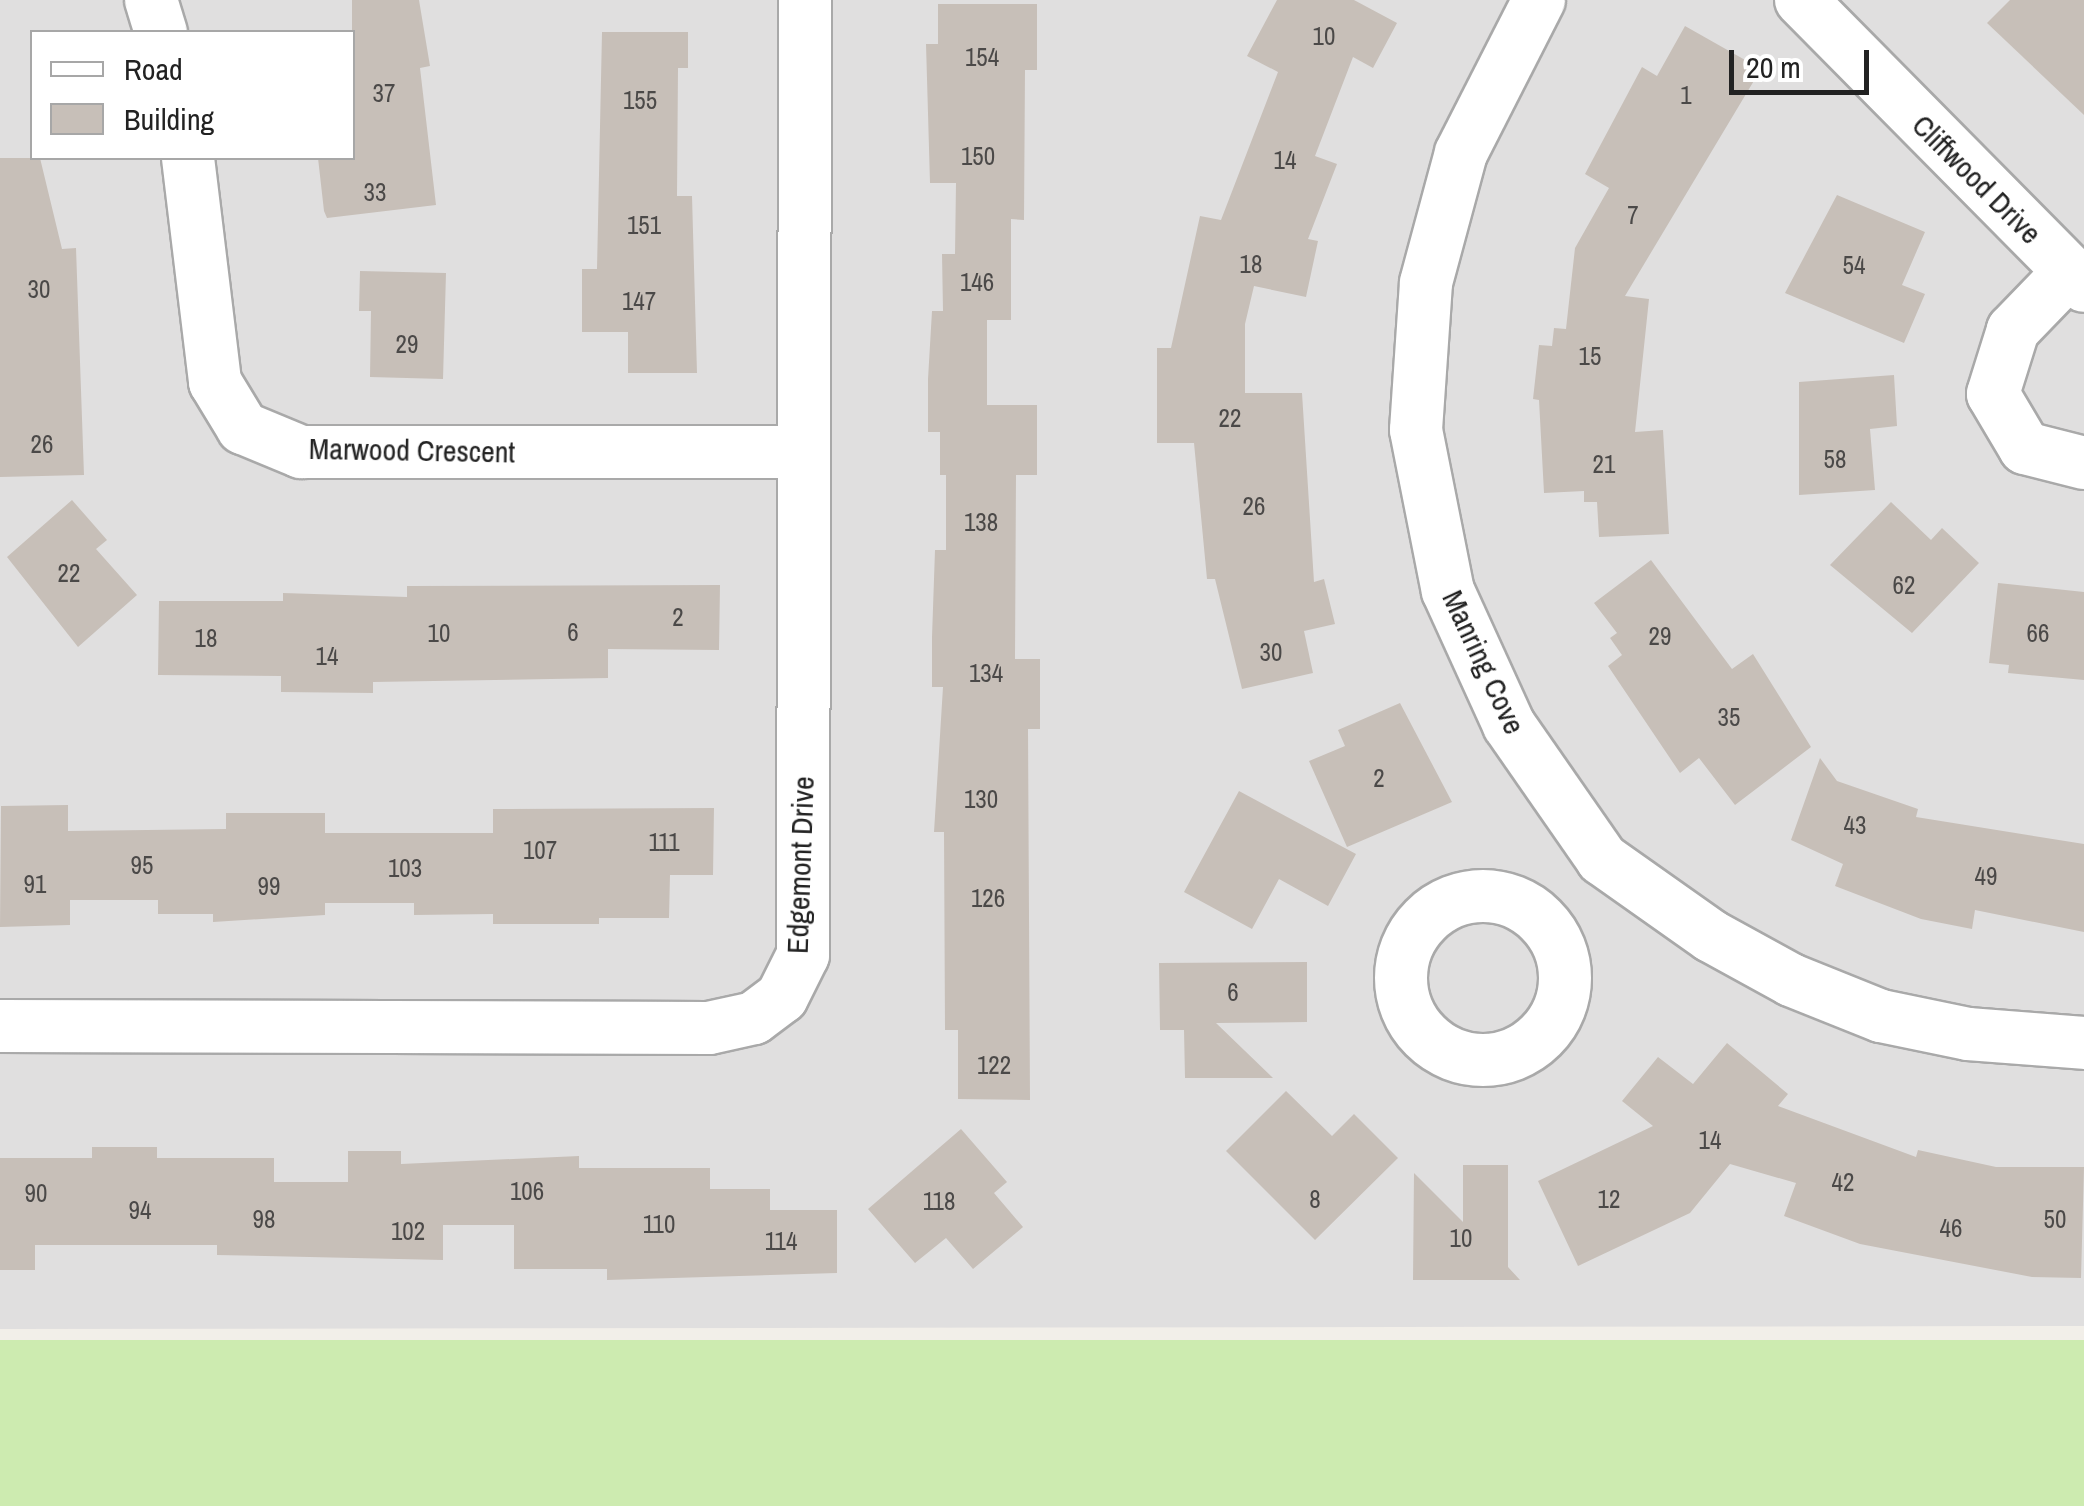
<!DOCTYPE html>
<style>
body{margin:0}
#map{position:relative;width:2084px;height:1506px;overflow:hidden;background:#f2efe9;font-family:"Archivo Narrow",sans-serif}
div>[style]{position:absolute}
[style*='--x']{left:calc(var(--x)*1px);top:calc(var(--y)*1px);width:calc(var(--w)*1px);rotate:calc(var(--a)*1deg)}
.residential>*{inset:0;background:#e0dfdf}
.grass>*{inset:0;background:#cdebb0;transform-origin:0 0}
.building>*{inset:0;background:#c7bfb8}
.roads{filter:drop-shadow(2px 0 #a9a9a9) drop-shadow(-2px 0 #a9a9a9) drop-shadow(0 2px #a9a9a9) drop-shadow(0 -2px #a9a9a9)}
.minor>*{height:52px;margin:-26px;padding:0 26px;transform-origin:26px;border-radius:26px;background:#fff}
.minor>.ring{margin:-26px;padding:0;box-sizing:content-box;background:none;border:52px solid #fff;border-radius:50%}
span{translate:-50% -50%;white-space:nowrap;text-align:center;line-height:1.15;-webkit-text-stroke:8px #fff;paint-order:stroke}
.number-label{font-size:25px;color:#4b4948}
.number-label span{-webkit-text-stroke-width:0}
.street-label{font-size:30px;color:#222}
.legend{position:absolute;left:30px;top:30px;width:325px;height:130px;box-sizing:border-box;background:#fff;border:2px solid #a7a7a7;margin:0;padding:12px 18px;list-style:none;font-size:30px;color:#222}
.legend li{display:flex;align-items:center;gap:20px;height:50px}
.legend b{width:50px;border:2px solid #a7a7a7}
.scale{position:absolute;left:1729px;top:50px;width:140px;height:45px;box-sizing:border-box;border:5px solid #222;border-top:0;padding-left:12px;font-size:30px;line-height:35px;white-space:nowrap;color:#222;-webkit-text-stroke:8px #fff;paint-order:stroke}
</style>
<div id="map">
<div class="residential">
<i style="clip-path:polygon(evenodd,0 0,2084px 0,2084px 1326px,0 1329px,0 0,32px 32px,352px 32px,352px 158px,32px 158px,32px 32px)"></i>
</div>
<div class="grass">
<i style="left:2084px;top:1340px;width:166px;height:2084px;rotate:90deg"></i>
</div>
<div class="building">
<i style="clip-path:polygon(352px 0,419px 0,430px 66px,420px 68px,436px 205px,327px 218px,324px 211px,318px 158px,352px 158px)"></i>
<i style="clip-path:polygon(1277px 0,1354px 0,1397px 23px,1373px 68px,1353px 57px,1315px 156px,1337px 164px,1308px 239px,1318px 241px,1306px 297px,1254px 286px,1245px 324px,1245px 393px,1302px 393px,1314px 582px,1324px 579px,1335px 624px,1304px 631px,1313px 673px,1242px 689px,1215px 579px,1207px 579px,1194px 443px,1157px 443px,1157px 348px,1171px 348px,1200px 216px,1221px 220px,1278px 72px,1247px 56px)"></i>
<i style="clip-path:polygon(2010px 0,2084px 0,2084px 115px,1987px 23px)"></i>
<i style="clip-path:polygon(938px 4px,1037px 4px,1037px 70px,1025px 70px,1024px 220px,1011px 219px,1011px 320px,987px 320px,987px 405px,1037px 405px,1037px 475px,1016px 475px,1015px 659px,1040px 659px,1040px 729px,1028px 729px,1030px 1100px,958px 1099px,958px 1030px,945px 1030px,944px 832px,934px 832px,943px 687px,932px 687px,932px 637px,935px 550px,946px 550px,946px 475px,940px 475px,940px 432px,928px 432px,928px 379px,932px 311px,943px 311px,942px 254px,955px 254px,956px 183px,930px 183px,926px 44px,938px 44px)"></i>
<i style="clip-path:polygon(1685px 26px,1761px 69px,1625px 296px,1649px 299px,1635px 432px,1663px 430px,1669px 534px,1599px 537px,1597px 502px,1584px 502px,1584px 491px,1544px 493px,1539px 400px,1533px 399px,1539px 345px,1552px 346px,1554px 328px,1566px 329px,1575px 248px,1609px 188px,1585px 174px,1642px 67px,1657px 76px)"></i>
<i style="clip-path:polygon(602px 32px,688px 32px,688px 68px,678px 68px,677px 196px,692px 196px,697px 373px,628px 373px,628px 332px,582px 332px,582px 269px,597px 269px)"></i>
<i style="clip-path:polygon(0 158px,40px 158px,62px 249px,76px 248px,84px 475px,0 477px)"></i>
<i style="clip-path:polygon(1837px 195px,1925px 232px,1902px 285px,1925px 294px,1904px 343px,1785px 293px)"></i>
<i style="clip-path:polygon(360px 271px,446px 273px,443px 379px,370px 377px,371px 311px,359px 311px)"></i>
<i style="clip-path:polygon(1894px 375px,1897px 426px,1870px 429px,1875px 490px,1799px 495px,1799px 382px)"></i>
<i style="clip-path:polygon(72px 500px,107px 540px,96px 549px,137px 595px,78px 647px,7px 557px)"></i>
<i style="clip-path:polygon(1891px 502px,1931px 540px,1942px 528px,1979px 563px,1912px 633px,1830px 565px)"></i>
<i style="clip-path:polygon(1651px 560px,1732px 669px,1753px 654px,1811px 747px,1735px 805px,1699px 758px,1680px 773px,1608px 666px,1622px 655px,1610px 638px,1617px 633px,1594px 603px)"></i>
<i style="clip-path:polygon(1998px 583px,2084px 592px,2084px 680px,2008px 673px,2009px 665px,1989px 663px)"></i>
<i style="clip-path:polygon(720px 585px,719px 650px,608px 649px,608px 678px,373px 682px,373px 693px,281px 692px,281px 676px,158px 675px,159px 601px,283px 601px,283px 593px,407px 597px,407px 586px)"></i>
<i style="clip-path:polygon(1400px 703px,1452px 802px,1347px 847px,1309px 761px,1345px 746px,1338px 730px)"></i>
<i style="clip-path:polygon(1820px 758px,1837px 781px,1918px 809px,1916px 817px,2084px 844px,2084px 932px,1975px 910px,1972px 929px,1921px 919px,1835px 886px,1843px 864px,1791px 840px)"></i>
<i style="clip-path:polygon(1239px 791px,1356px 854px,1328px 906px,1279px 879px,1252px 929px,1184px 892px)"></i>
<i style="clip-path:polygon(68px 805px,68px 831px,226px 829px,226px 813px,325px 813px,325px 833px,493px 833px,493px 809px,714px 808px,713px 875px,670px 875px,669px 918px,599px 918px,599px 924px,493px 924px,493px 914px,414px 915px,414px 903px,325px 903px,325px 915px,213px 922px,213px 914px,158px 914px,158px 900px,70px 900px,70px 925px,0 927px,1px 806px)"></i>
<i style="clip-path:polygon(1307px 962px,1307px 1022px,1216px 1023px,1273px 1078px,1185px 1078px,1184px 1030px,1160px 1030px,1159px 963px)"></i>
<i style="clip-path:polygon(1727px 1043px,1788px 1094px,1778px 1106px,1916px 1157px,1918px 1150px,1996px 1167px,2084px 1167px,2081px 1278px,2032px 1277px,1860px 1244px,1784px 1216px,1796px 1183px,1730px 1164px,1690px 1213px,1578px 1266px,1538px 1181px,1653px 1126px,1622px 1101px,1658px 1057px,1693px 1084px)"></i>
<i style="clip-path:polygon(1286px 1091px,1332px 1136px,1354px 1114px,1398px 1158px,1315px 1240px,1226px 1151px)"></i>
<i style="clip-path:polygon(961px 1129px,1007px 1182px,994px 1193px,1023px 1227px,973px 1269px,946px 1238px,915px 1263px,868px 1209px)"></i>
<i style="clip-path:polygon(92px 1147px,157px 1147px,157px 1158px,274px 1158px,274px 1182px,348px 1182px,348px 1151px,401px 1151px,401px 1164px,579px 1156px,579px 1168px,710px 1168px,710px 1189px,770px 1189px,770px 1210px,837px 1210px,837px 1273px,607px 1280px,607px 1269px,514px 1269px,514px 1225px,443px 1225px,443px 1260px,217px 1255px,217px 1245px,35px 1245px,35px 1270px,0 1270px,0 1158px,92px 1158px)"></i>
<i style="clip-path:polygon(1463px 1165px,1508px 1165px,1508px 1267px,1520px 1280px,1413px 1280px,1414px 1173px,1463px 1222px)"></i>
</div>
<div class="roads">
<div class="minor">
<i style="--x:151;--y:0;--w:34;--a:73"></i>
<i style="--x:1539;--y:0;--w:172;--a:117"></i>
<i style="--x:1461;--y:153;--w:135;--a:105.1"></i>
<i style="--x:1426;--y:283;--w:147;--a:93.9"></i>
<i style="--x:1416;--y:430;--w:164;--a:78.8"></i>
<i style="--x:1448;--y:591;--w:147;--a:65.5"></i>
<i style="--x:1509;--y:725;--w:163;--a:55.2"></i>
<i style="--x:1602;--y:859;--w:133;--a:35.2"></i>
<i style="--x:1711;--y:936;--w:91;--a:28.8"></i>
<i style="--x:1791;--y:980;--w:97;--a:21.8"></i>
<i style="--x:1881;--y:1016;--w:89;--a:11.7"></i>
<i style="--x:1968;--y:1034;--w:116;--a:4.4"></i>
<i style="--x:1801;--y:0;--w:402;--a:45.3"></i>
<i style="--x:188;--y:158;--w:226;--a:83.1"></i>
<i style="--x:215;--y:382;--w:54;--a:58.7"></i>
<i style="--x:243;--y:428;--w:63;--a:22.5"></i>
<i style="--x:301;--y:452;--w:503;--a:0"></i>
<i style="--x:2069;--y:272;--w:81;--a:134"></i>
<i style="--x:2013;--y:330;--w:67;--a:107.4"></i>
<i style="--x:1993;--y:394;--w:63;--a:59.3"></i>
<i style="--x:2025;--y:448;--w:61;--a:14.3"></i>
<i class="ring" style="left:1401px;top:896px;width:112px;height:112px"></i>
<i style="--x:0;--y:1026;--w:709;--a:0.16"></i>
<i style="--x:709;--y:1028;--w:46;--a:-12.5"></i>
<i style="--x:754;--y:1018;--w:35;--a:-37"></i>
<i style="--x:782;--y:997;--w:47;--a:-63.4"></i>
<i style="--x:803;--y:955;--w:955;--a:-89.88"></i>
</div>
</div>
<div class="number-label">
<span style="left:1324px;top:36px">10</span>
<span style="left:982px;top:57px">154</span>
<span style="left:384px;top:93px">37</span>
<span style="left:1686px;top:95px">1</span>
<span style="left:640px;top:100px">155</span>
<span style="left:978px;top:156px">150</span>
<span style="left:1285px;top:160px">14</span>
<span style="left:375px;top:192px">33</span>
<span style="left:1633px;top:215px">7</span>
<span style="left:644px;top:225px">151</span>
<span style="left:1251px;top:264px">18</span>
<span style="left:1854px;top:265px">54</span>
<span style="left:977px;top:282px">146</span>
<span style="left:39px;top:289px">30</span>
<span style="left:639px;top:301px">147</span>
<span style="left:407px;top:344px">29</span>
<span style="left:1590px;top:356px">15</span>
<span style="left:1230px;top:418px">22</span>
<span style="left:42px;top:444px">26</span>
<span style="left:1835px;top:459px">58</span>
<span style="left:1604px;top:464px">21</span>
<span style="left:1254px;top:506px">26</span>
<span style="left:981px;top:522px">138</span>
<span style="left:69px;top:573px">22</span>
<span style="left:1904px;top:585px">62</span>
<span style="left:678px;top:617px">2</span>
<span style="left:573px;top:632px">6</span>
<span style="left:439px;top:633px">10</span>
<span style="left:2038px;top:633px">66</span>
<span style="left:1660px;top:636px">29</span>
<span style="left:206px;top:638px">18</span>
<span style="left:1271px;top:652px">30</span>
<span style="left:327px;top:656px">14</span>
<span style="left:986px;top:673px">134</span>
<span style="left:1729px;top:717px">35</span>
<span style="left:1379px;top:778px">2</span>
<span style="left:981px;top:799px">130</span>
<span style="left:1855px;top:825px">43</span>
<span style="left:664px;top:842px">111</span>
<span style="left:540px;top:850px">107</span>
<span style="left:142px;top:865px">95</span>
<span style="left:405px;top:868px">103</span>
<span style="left:1986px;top:876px">49</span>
<span style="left:35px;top:884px">91</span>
<span style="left:269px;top:886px">99</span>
<span style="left:988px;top:898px">126</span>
<span style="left:1233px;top:992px">6</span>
<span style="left:994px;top:1065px">122</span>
<span style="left:1710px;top:1140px">14</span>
<span style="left:1843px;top:1182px">42</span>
<span style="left:527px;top:1191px">106</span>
<span style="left:36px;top:1193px">90</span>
<span style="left:1315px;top:1199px">8</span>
<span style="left:1609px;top:1199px">12</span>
<span style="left:939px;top:1201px">118</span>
<span style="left:140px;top:1210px">94</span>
<span style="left:264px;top:1219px">98</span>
<span style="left:2055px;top:1219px">50</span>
<span style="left:659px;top:1224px">110</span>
<span style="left:1951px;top:1228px">46</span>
<span style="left:408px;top:1231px">102</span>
<span style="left:1461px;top:1238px">10</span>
<span style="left:781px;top:1241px">114</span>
</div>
<div class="street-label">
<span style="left:1977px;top:179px;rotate:45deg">Cliffwood Drive</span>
<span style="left:412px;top:450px;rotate:1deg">Marwood Crescent</span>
<span style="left:1484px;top:662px;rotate:65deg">Manring Cove</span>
<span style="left:800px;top:865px;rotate:-88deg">Edgemont Drive</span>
</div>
<ul class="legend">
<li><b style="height:12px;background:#fff"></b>Road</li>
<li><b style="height:28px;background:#c7bfb8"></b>Building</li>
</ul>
<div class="scale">20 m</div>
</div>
